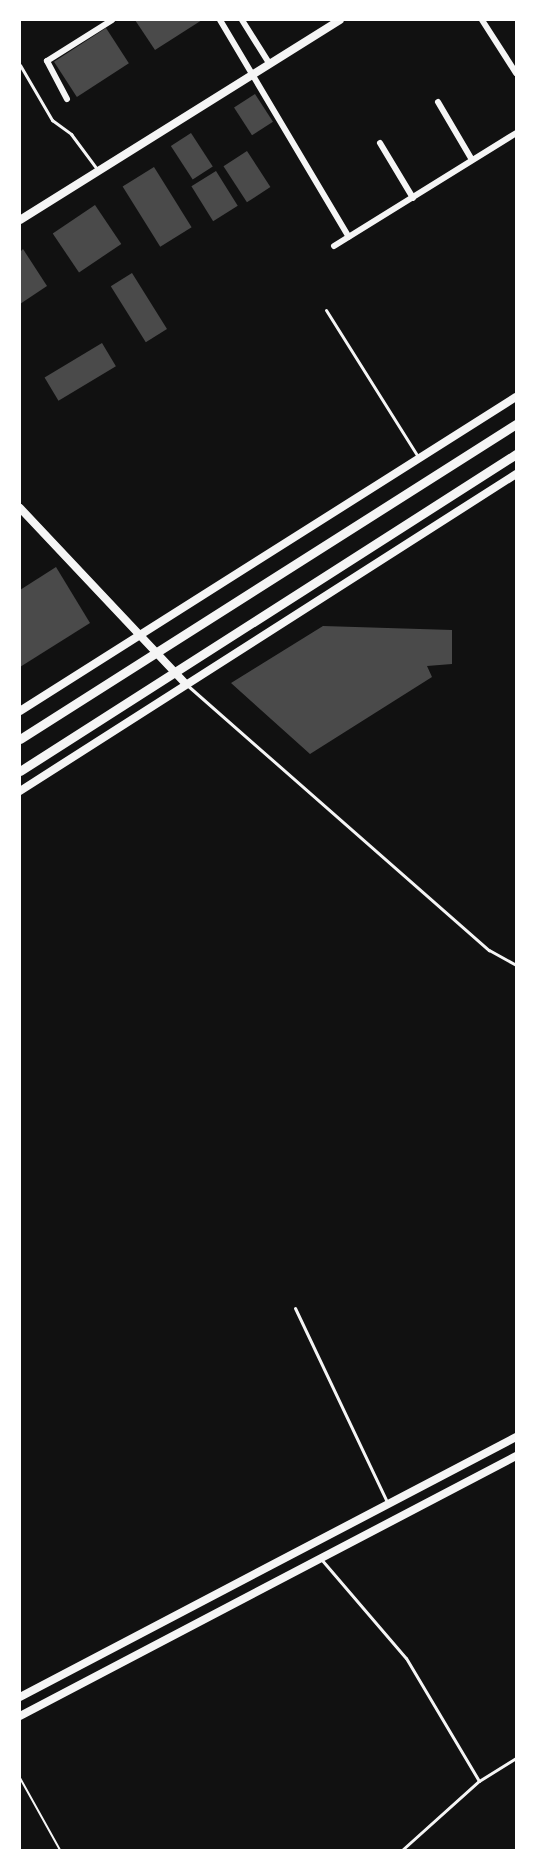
<!DOCTYPE html>
<style>
body{margin:0}
#map{position:relative;width:536px;height:1870px;overflow:hidden;background:#111;font-family:Spectral,serif}
div>[style]{position:absolute}
[style*='--x']{left:calc(var(--x)*1px);top:calc(var(--y)*1px);width:calc(var(--w)*1px);rotate:calc(var(--a)*1deg)}
.building>*{inset:0;background:#4a4a4a;transform-origin:0 0}
.path>*{height:2px;margin:-1px;padding:0 1px;transform-origin:1px;border-radius:1px;background:#f5f5f5}
.service>*{height:3px;margin:-1.5px;padding:0 1.5px;transform-origin:1.5px;border-radius:1.5px;background:#f5f5f5}
.minor>*{height:6px;margin:-3px;padding:0 3px;transform-origin:3px;border-radius:3px;background:#f5f5f5}
.tertiary>*{height:8px;margin:-4px;padding:0 4px;transform-origin:4px;border-radius:4px;background:#f5f5f5}
.primary>*{height:9px;margin:-4.5px;padding:0 4.5px;transform-origin:4.5px;border-radius:4.5px;background:#f5f5f5}
span{translate:-50% -50%;white-space:nowrap;text-align:center;line-height:1.15;-webkit-text-stroke:6px #fff;paint-order:stroke}
.frame{position:absolute;inset:0;border:21px solid #fff;pointer-events:none}
</style>
<div id="map">
<div class="building">
<i style="clip-path:polygon(135px 20px,202px 20px,155px 50px)"></i>
<i style="left:106px;top:28px;width:42px;height:62px;rotate:57deg"></i>
<i style="left:255px;top:94px;width:33px;height:25px;rotate:57deg"></i>
<i style="left:191px;top:133px;width:40px;height:24px;rotate:57deg"></i>
<i style="left:247px;top:151px;width:43px;height:28px;rotate:57deg"></i>
<i style="left:154px;top:167px;width:71px;height:37px;rotate:58deg"></i>
<i style="left:216px;top:171px;width:41px;height:29px;rotate:58deg"></i>
<i style="left:95px;top:205px;width:47px;height:51px;rotate:56deg"></i>
<i style="clip-path:polygon(23px 249px,47px 286px,20px 304px,20px 252px)"></i>
<i style="left:132px;top:273px;width:66px;height:25px;rotate:58deg"></i>
<i style="left:102px;top:343px;width:27px;height:67px;rotate:59deg"></i>
<i style="clip-path:polygon(56px 567px,90px 623px,20px 667px,20px 590px)"></i>
<i style="clip-path:polygon(323px 626px,452px 630px,452px 664px,427px 666px,432px 677px,310px 754px,231px 683px)"></i>
</div>
<div class="path">
<i style="--x:20;--y:1778;--w:82;--a:60.9"></i>
</div>
<div class="service">
<i style="--x:20;--y:65;--w:64;--a:59.8"></i>
<i style="--x:52;--y:120;--w:24;--a:36"></i>
<i style="--x:71;--y:134;--w:44;--a:53.4"></i>
<i style="--x:326;--y:310;--w:175;--a:57.9"></i>
<i style="--x:187;--y:685;--w:402;--a:41.3"></i>
<i style="--x:489;--y:950;--w:31;--a:29"></i>
<i style="--x:295;--y:1308;--w:217;--a:64.6"></i>
<i style="--x:321;--y:1559;--w:130;--a:49.4"></i>
<i style="--x:406;--y:1658;--w:143;--a:59.3"></i>
<i style="--x:402;--y:1850;--w:103;--a:-41.9"></i>
<i style="--x:479;--y:1781;--w:44;--a:-31.9"></i>
</div>
<div class="minor">
<i style="--x:220;--y:20;--w:252;--a:59.3"></i>
<i style="--x:242;--y:20;--w:51;--a:57.9"></i>
<i style="--x:482;--y:20;--w:63;--a:57.3"></i>
<i style="--x:67;--y:99;--w:43;--a:-117.8"></i>
<i style="--x:47;--y:61;--w:77;--a:-32.2"></i>
<i style="--x:438;--y:102;--w:67;--a:59.6"></i>
<i style="--x:380;--y:143;--w:64;--a:59"></i>
<i style="--x:334;--y:246;--w:214;--a:-31.8"></i>
</div>
<div class="tertiary">
<i style="--x:20;--y:220;--w:377;--a:-32"></i>
<i style="--x:20;--y:508;--w:242;--a:46.7"></i>
<i style="--x:20;--y:711;--w:587;--a:-32.34"></i>
<i style="--x:20;--y:791;--w:589;--a:-32.58"></i>
<i style="--x:20;--y:1697;--w:560;--a:-27.66"></i>
<i style="--x:20;--y:1716;--w:560;--a:-27.66"></i>
</div>
<div class="primary">
<i style="--x:20;--y:739;--w:588;--a:-32.42"></i>
<i style="--x:20;--y:771;--w:589;--a:-32.58"></i>
</div>
<div class="frame"></div>
</div>
